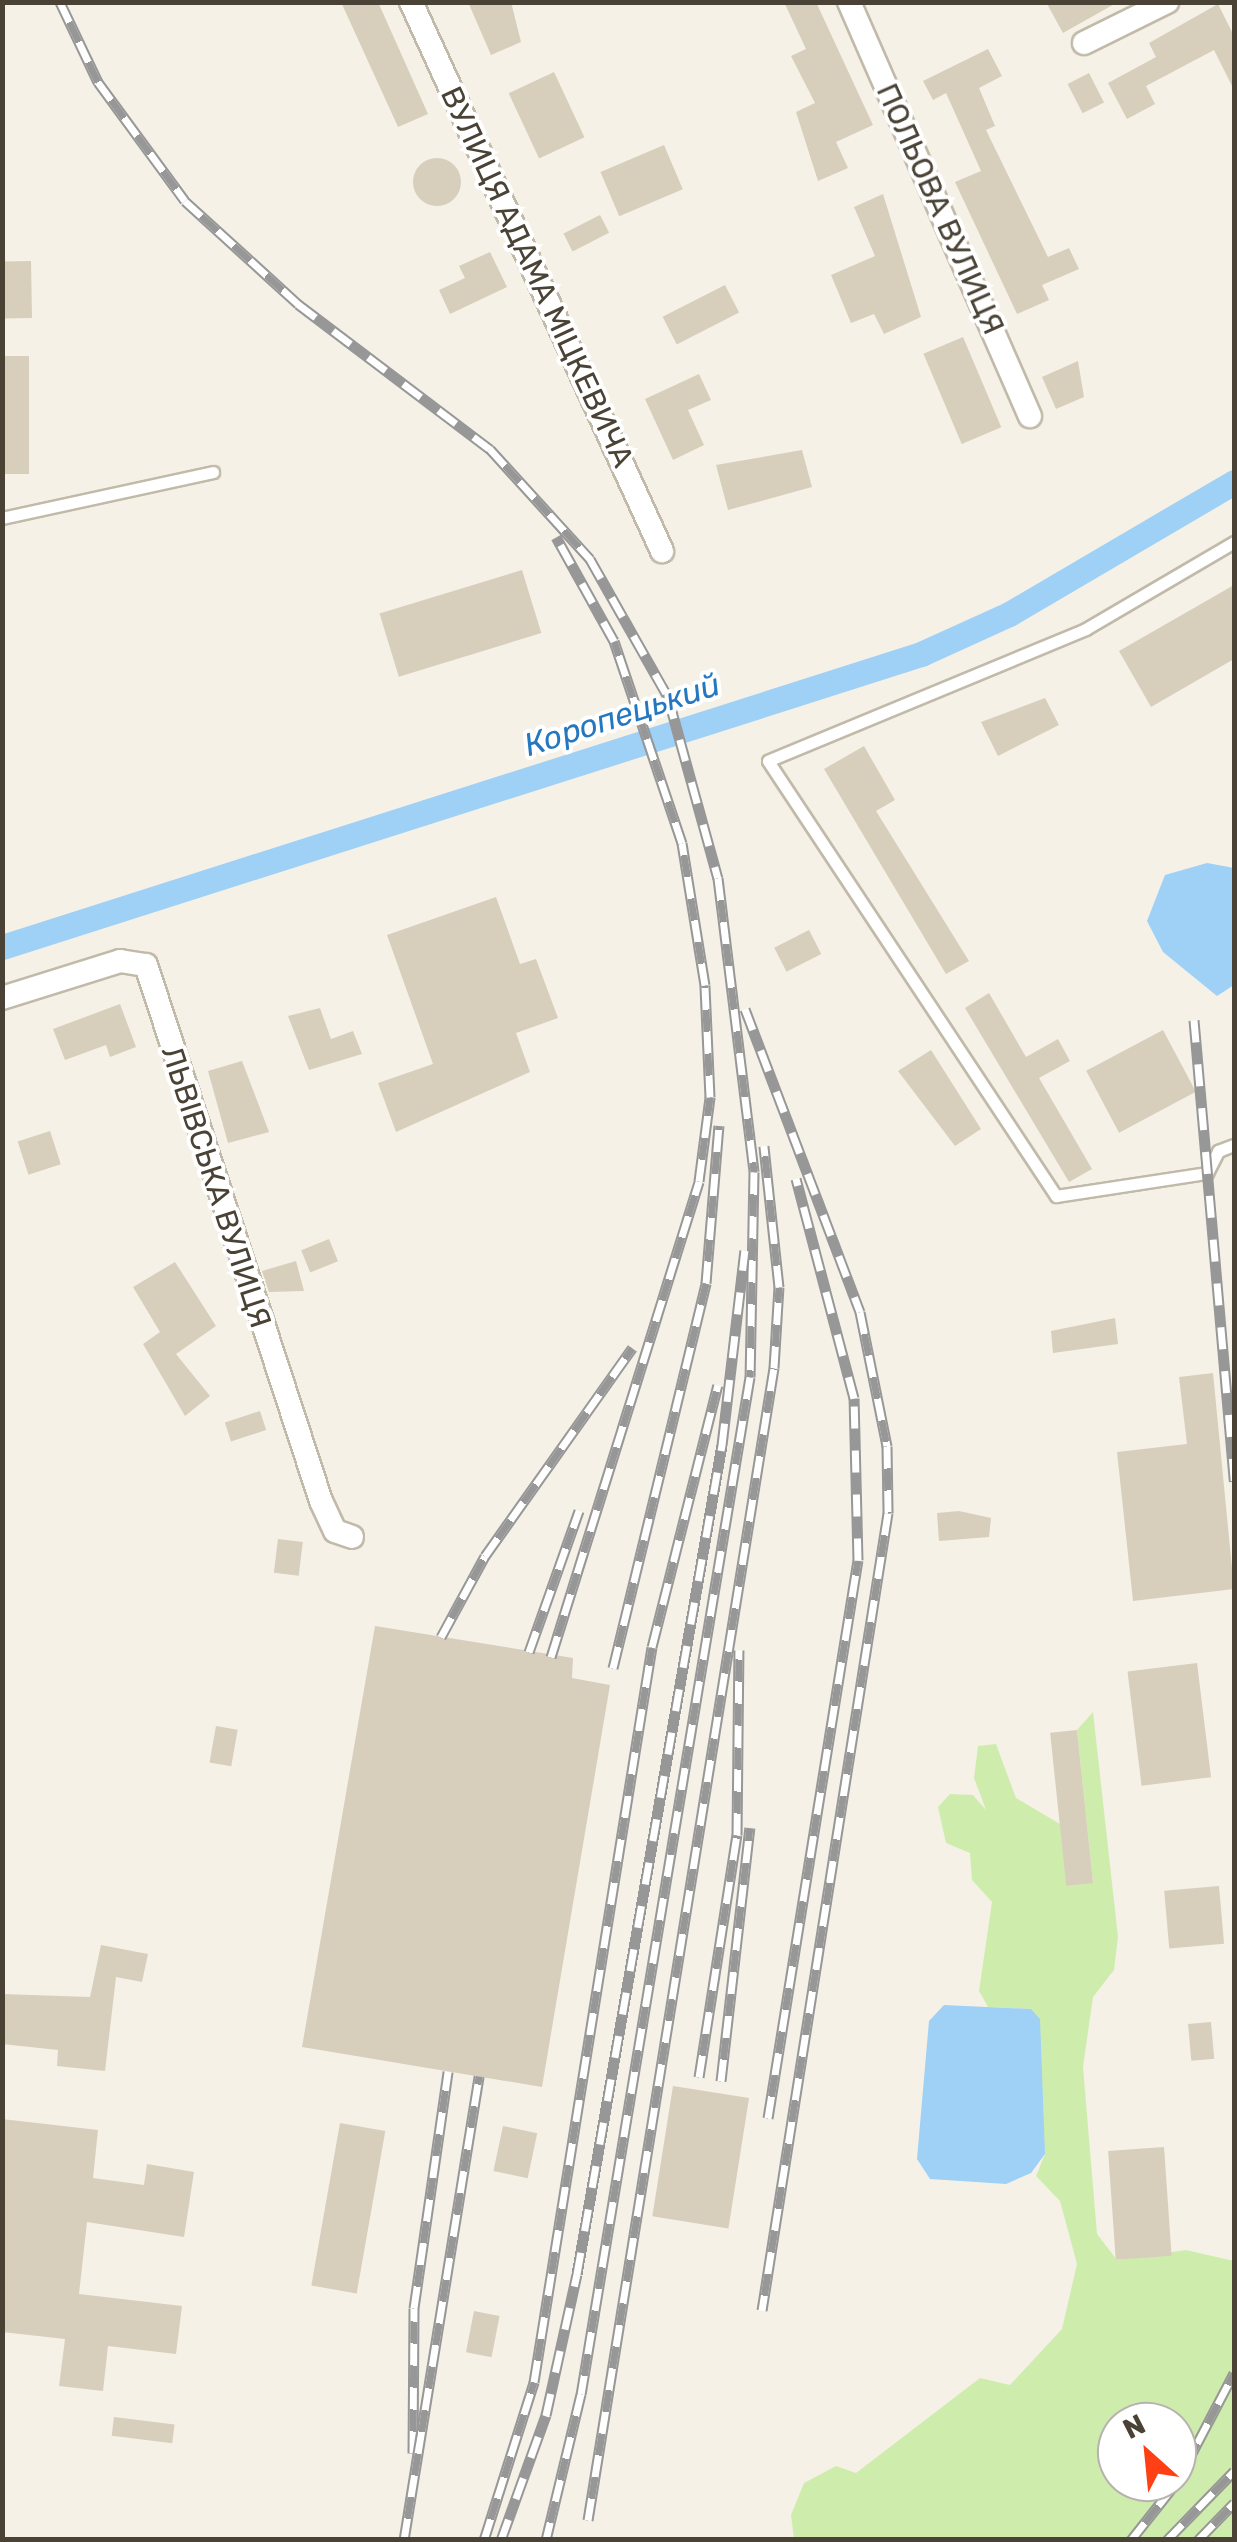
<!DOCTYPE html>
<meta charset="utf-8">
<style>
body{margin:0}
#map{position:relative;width:1237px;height:2542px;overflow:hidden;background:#f5f1e7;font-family:Rubik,sans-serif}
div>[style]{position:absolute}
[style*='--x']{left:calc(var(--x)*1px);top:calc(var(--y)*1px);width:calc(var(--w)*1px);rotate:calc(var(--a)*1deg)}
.green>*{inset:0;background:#ceedad}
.water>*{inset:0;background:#9fd0f6}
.canal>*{height:25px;margin:-12.5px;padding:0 12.5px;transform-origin:12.5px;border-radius:12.5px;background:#9fd0f6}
.building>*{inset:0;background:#d8cebc;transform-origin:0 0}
.round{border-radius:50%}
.roads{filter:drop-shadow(2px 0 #c1baa9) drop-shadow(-2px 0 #c1baa9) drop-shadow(0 2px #c1baa9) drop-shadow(0 -2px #c1baa9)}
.lane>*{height:11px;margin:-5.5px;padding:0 5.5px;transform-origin:5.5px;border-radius:5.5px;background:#fff}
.street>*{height:22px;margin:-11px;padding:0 11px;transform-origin:11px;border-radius:11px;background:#fff}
.rail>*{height:11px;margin-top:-5.5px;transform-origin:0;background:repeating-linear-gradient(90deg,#fff 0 22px,#979797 0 44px);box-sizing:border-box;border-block:2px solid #979797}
span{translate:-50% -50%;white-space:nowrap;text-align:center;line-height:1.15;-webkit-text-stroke:8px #fff;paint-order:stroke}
.street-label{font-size:30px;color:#494235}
.water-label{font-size:32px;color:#2578bf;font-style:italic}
.frame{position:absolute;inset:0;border:5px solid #494235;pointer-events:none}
.north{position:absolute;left:1097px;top:2402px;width:100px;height:100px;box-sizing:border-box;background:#fff;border:2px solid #b6b3ae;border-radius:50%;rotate:333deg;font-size:28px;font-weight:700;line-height:40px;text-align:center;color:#494235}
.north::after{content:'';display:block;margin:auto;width:35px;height:45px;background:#ff4014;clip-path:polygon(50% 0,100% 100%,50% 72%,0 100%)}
</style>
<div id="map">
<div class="green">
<i style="clip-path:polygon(evenodd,1093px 1712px,1118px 1937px,1114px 1970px,1093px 1997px,1083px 2067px,1097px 2234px,1117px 2260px,1186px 2250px,1234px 2261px,1234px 2539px,794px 2539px,791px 2515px,804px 2483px,836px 2466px,856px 2473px,980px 2378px,1010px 2385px,1062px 2329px,1077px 2264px,1060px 2201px,1036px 2176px,1045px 2154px,1031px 2009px,988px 2007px,979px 1991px,992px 1902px,972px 1880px,970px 1853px,946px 1843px,938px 1807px,950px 1794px,973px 1795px,986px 1810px,974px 1778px,978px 1746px,996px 1744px,1016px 1798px,1060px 1824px,1067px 1886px,1093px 1883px,1077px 1730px,1093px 1712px,1117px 2422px,1177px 2422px,1177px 2482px,1117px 2482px,1117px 2422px)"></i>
</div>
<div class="water">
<i style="clip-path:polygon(1207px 863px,1234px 868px,1234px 985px,1217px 996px,1163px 952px,1147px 921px,1165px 875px)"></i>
<i style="clip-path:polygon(944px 2005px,1031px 2009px,1040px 2019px,1045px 2154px,1031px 2173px,1006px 2184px,930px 2179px,917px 2159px,929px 2021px)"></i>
</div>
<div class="canal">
<i style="--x:2;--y:947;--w:965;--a:-17.68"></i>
<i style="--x:921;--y:654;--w:97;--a:-24.4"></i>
<i style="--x:1009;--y:614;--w:261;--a:-30.4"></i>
</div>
<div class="building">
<i style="clip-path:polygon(341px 2px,378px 2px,428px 114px,398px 127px)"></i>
<i style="clip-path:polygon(468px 2px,511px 2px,521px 42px,491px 55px)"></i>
<i style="clip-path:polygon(784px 2px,816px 2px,873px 125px,836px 142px,848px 168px,818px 181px,796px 112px,815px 103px,791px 56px,806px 49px)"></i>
<i style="clip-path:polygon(1046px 2px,1118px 2px,1063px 33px)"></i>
<i style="clip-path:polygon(1218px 4px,1234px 36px,1234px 90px,1214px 50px,1146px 86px,1155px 104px,1127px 119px,1108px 83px,1156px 57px,1149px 43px)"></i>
<i style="clip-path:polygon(988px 49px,1002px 76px,979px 88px,995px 126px,986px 130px,1048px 257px,1069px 248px,1079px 269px,1042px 285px,1049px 300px,1017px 314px,955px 182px,981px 171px,946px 93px,933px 100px,923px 81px)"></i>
<i style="left:554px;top:72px;width:72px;height:50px;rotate:65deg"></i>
<i style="left:1089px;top:73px;width:33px;height:24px;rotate:63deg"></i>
<i style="left:664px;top:145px;width:48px;height:69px;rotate:67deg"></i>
<i class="round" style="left:413px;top:158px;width:48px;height:48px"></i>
<i style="clip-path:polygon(883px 194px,921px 317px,884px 334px,874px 314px,851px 323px,831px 275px,875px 256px,854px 207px)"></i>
<i style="left:600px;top:215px;width:20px;height:41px;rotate:63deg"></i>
<i style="clip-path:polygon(490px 252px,507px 287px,450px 314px,439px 290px,465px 278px,459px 266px)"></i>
<i style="left:31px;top:261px;width:57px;height:29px;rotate:89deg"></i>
<i style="left:725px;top:285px;width:31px;height:70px;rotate:63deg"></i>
<i style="left:963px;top:337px;width:98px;height:43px;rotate:67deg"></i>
<i style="left:2px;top:356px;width:27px;height:118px"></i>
<i style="clip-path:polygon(1078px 361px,1084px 397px,1056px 409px,1042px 377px)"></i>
<i style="clip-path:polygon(699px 374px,711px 400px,688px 410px,704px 445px,673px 460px,645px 399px)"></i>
<i style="clip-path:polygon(802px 450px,812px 487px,728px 510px,716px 465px)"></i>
<i style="left:522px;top:570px;width:66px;height:149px;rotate:73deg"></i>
<i style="clip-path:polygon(1234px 585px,1234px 659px,1151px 707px,1119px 651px)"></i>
<i style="clip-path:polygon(1045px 698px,1059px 725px,998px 756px,981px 722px)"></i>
<i style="clip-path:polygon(864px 746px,895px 800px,876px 811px,969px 961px,946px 974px,824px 769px)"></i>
<i style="clip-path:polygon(496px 897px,520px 964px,536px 959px,558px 1018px,516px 1033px,530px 1072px,396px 1132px,378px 1083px,433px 1064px,387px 935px)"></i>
<i style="left:809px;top:930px;width:27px;height:39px;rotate:63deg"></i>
<i style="clip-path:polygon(989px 993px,1026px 1057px,1058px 1039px,1070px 1061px,1039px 1078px,1092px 1169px,1069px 1182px,965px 1008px)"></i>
<i style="clip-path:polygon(120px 1004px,136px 1047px,110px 1057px,106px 1045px,65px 1060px,53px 1029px)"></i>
<i style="clip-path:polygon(320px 1008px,331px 1039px,353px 1031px,362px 1054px,309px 1070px,288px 1016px)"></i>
<i style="left:1163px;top:1030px;width:70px;height:87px;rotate:62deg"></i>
<i style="clip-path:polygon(931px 1050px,981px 1129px,955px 1146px,898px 1071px)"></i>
<i style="clip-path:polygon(242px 1061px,269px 1132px,228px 1143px,208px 1071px)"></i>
<i style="left:50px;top:1131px;width:35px;height:34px;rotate:72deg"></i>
<i style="left:329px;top:1239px;width:24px;height:30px;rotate:68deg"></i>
<i style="clip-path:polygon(296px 1261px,304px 1291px,269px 1292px,262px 1271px)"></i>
<i style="clip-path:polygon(175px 1262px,216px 1326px,176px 1354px,210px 1396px,185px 1416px,143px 1344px,160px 1332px,133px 1287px)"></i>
<i style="clip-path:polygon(1115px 1318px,1118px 1344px,1053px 1353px,1051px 1331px)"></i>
<i style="clip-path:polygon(1213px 1373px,1234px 1589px,1133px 1601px,1117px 1452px,1187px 1444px,1179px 1377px)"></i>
<i style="left:260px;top:1411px;width:20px;height:37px;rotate:72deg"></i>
<i style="clip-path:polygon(959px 1511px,991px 1518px,989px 1537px,939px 1541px,937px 1513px)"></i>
<i style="left:278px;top:1539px;width:25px;height:34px;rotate:7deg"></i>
<i style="clip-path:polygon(375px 1626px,573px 1658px,572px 1678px,610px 1685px,542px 2087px,302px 2047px)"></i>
<i style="left:1197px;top:1663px;width:115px;height:70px;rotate:83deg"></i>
<i style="left:216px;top:1726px;width:22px;height:37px;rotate:10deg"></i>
<i style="left:1077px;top:1730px;width:154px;height:27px;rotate:84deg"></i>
<i style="left:1219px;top:1886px;width:58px;height:55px;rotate:85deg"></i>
<i style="clip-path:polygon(101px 1945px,148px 1954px,142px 1982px,116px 1977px,105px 2071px,57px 2066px,58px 2050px,2px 2044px,2px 1994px,90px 1997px)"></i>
<i style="left:1211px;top:2022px;width:37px;height:23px;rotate:85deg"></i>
<i style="left:673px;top:2086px;width:77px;height:132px;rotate:9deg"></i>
<i style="clip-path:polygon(2px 2119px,98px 2130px,93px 2178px,144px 2185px,147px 2164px,194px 2172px,184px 2237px,87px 2222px,79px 2294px,182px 2306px,176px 2354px,108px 2346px,103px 2391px,59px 2386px,65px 2339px,2px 2332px)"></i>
<i style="left:340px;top:2123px;width:46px;height:165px;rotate:10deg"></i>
<i style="left:503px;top:2126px;width:35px;height:46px;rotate:12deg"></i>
<i style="left:1164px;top:2147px;width:109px;height:56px;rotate:86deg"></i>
<i style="left:474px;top:2311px;width:26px;height:42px;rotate:11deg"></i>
<i style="left:114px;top:2417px;width:61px;height:19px;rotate:7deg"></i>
</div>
<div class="roads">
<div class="lane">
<i style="--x:2;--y:518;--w:216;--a:-12.3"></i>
<i style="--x:1234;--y:542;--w:172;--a:149.6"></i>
<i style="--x:1086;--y:629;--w:344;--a:157.5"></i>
<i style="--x:768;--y:761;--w:522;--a:56.49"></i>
<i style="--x:1056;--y:1196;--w:153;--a:-8.7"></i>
<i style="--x:1207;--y:1173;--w:25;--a:-63"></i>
<i style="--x:1218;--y:1151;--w:17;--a:-21"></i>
</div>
<div class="street">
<i style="--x:411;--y:2;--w:604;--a:65.43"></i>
<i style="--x:849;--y:2;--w:452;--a:66.4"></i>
<i style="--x:1084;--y:43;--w:93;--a:-26.3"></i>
<i style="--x:2;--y:998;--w:124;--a:-17.4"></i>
<i style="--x:120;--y:961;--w:26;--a:9"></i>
<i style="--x:146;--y:965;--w:564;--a:71.92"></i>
<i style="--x:321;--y:1501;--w:33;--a:65"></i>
<i style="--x:335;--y:1531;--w:18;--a:19"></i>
</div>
</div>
<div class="rail">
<i style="--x:60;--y:2;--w:89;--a:64.6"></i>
<i style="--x:98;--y:82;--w:147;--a:53.8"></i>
<i style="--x:185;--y:201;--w:153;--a:42.3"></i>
<i style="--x:298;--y:304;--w:241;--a:37.1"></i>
<i style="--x:490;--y:449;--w:149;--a:47.7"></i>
<i style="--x:590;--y:559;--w:159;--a:60.5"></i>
<i style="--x:668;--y:697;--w:188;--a:74.6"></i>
<i style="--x:718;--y:878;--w:296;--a:83"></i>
<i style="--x:754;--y:1172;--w:205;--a:91.1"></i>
<i style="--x:750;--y:1377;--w:1031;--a:99.43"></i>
<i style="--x:581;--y:2394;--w:150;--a:103.5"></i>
<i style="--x:745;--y:1009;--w:324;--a:69.2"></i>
<i style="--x:860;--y:1312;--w:137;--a:78.6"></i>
<i style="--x:887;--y:1446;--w:67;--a:89.1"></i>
<i style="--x:888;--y:1513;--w:807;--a:98.98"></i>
<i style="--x:1194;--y:1020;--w:463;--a:85"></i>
<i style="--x:441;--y:1637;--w:92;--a:-61.5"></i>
<i style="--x:485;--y:1556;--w:255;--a:-54.7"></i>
<i style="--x:529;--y:1652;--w:150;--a:-70.5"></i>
<i style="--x:551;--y:1657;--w:498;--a:-72.7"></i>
<i style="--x:699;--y:1181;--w:85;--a:-82.5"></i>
<i style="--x:710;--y:1097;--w:112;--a:-92.6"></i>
<i style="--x:705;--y:985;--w:144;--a:-99.2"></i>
<i style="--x:682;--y:843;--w:213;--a:-108.6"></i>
<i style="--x:614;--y:641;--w:119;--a:-119.1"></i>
<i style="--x:613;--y:1668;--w:396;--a:-76.4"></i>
<i style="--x:706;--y:1283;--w:158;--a:-85.3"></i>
<i style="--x:699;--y:2077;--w:245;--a:-81.1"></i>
<i style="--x:737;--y:1835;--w:185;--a:-89.4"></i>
<i style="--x:721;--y:2081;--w:255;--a:-83.5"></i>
<i style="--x:768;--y:2118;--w:565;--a:-80.84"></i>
<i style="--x:858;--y:1560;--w:162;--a:-91.4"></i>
<i style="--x:854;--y:1398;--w:227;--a:-104.8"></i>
<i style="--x:413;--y:2453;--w:145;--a:-89.6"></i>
<i style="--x:414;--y:2308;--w:239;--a:-81.8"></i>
<i style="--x:1177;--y:2482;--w:123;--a:-62.4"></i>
<i style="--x:588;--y:2520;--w:1167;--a:-80.83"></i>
<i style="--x:774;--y:1368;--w:81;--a:-86.5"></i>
<i style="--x:779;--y:1287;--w:142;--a:-96.1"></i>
<i style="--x:404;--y:2540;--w:470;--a:-80.8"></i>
<i style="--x:484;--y:2540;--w:166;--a:-72.4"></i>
<i style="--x:534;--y:2382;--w:744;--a:-80.88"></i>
<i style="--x:652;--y:1647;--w:270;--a:-75.9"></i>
<i style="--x:501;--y:2540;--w:133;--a:-70.2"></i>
<i style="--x:546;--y:2415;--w:144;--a:-77.6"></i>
<i style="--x:577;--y:2274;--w:842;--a:-80.08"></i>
<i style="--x:722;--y:1445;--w:196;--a:-83.3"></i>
<i style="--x:1131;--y:2540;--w:74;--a:-51.6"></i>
<i style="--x:1167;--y:2540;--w:96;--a:-45.8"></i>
<i style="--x:1198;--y:2540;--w:52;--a:-45.8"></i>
</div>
<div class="street-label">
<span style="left:940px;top:209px;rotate:66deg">ПОЛЬОВА ВУЛИЦЯ</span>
<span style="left:537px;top:277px;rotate:65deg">ВУЛИЦЯ АДАМА МІЦКЕВИЧА</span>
<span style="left:216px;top:1187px;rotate:72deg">ЛЬВІВСЬКА ВУЛИЦЯ</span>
</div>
<div class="water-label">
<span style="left:622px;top:715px;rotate:-18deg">Коропецький</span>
</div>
<div class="frame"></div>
<div class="north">N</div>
</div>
